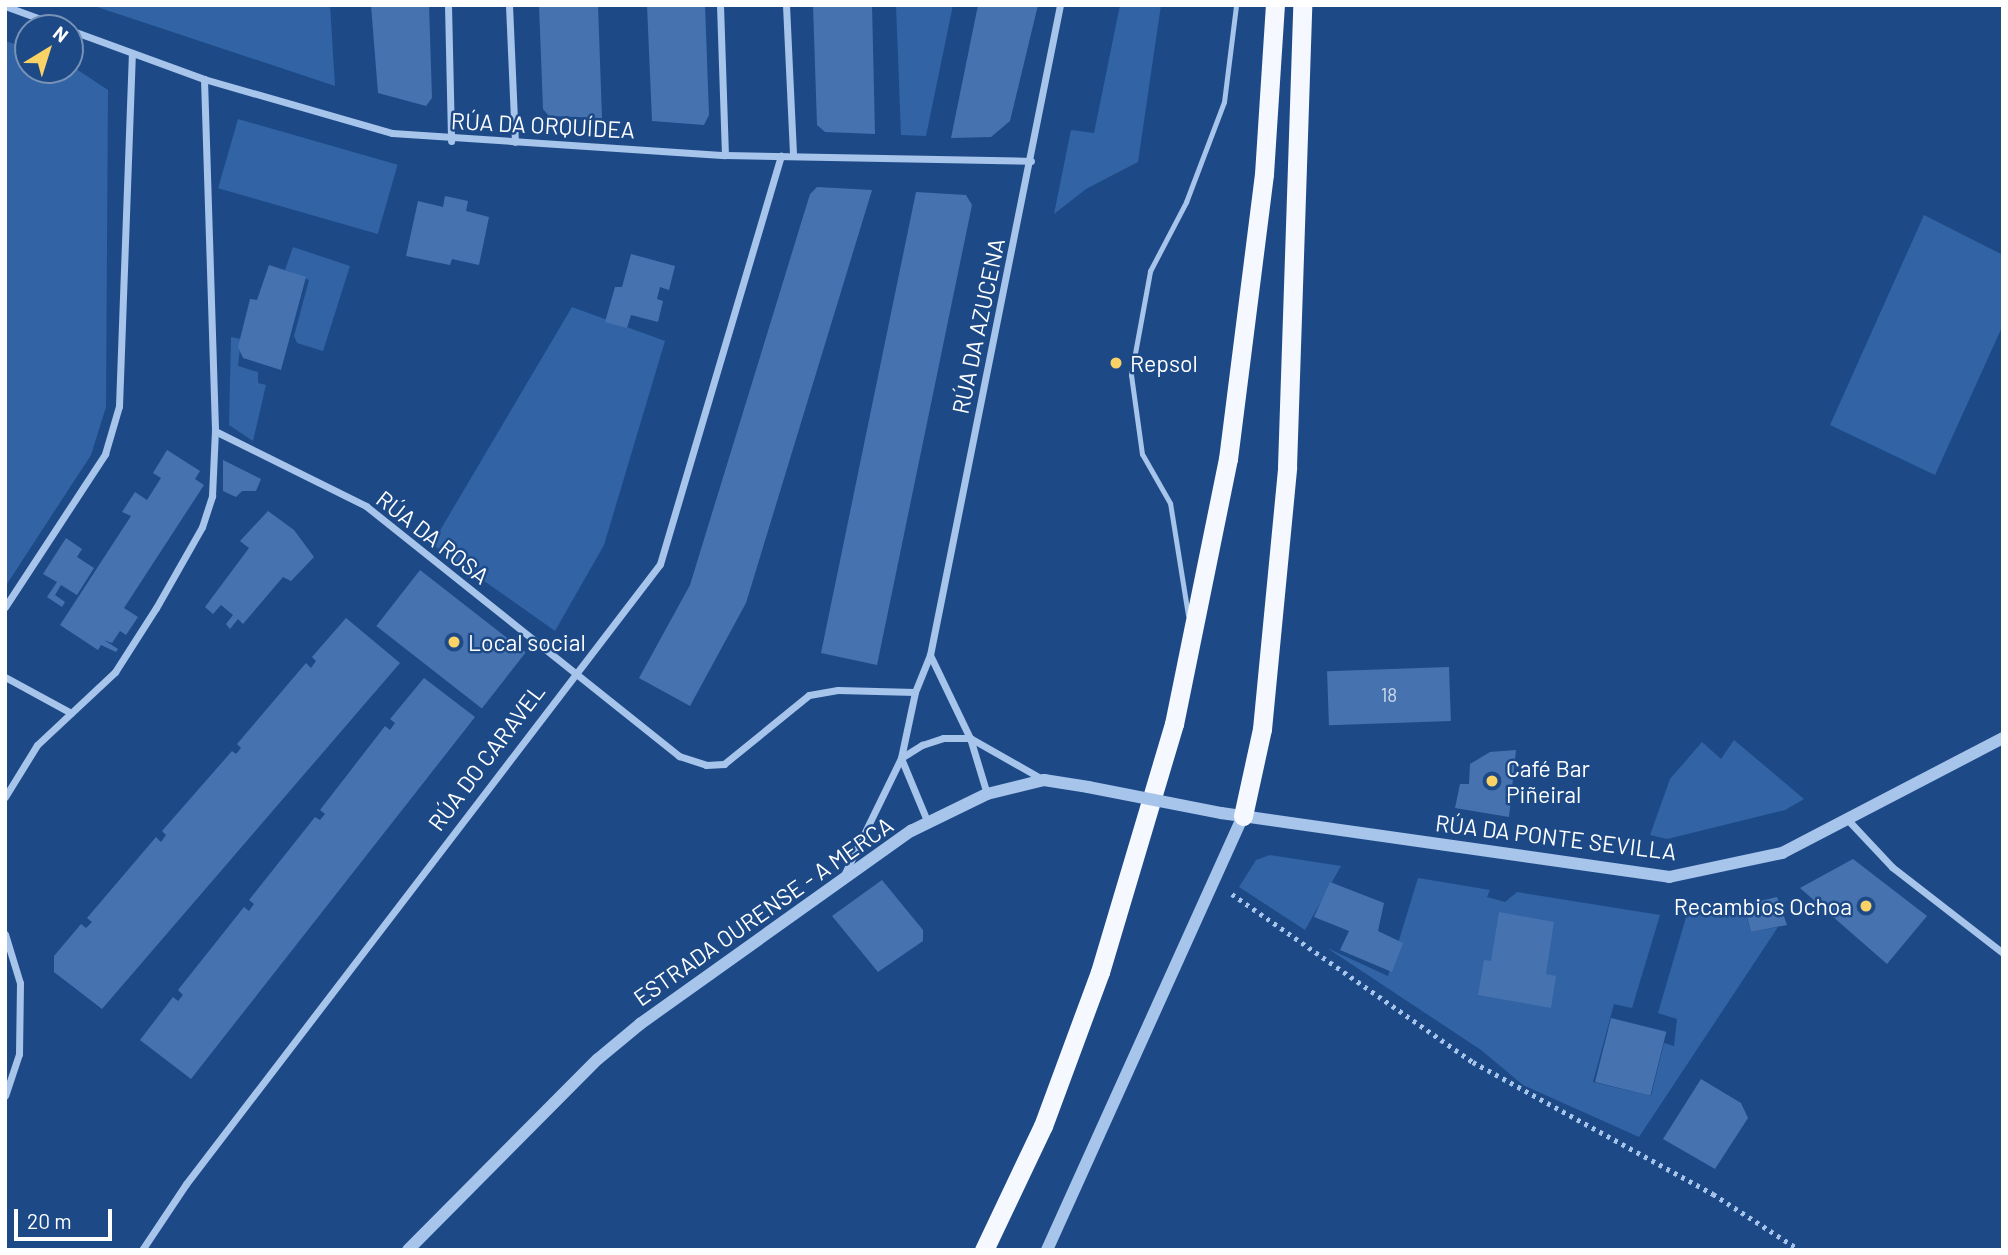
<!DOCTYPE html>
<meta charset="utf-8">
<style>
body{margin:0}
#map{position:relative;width:2008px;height:1255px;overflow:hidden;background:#1d4a87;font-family:Barlow,sans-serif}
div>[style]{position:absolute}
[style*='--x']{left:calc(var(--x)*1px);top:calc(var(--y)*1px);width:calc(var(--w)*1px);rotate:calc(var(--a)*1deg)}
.green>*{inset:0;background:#3163a5;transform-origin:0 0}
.building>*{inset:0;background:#4673b0;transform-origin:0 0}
.path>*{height:4.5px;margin-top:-2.25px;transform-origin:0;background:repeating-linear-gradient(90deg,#a7c4eb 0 3.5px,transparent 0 8.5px)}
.service>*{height:5px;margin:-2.5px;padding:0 2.5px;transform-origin:2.5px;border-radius:2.5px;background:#a7c4eb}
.minor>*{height:7px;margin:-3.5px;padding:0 3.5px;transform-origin:3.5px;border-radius:3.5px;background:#a7c4eb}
.tertiary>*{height:12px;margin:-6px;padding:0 6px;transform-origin:6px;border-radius:6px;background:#a7c4eb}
.trunk>*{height:19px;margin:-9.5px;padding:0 9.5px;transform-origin:9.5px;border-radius:9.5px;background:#f5f8fe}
.tertiary-bridge>*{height:12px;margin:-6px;padding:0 6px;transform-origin:6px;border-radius:6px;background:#a7c4eb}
.dots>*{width:19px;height:19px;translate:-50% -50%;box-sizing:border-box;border:4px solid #1d4a87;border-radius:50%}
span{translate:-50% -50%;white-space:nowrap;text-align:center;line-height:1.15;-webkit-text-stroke:5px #1d4a87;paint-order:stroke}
.number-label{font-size:19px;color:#d1dceb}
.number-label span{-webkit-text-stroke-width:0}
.street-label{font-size:23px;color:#fff}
.poi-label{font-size:23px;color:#fff}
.left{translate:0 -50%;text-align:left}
.right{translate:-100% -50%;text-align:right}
.frame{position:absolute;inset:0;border:7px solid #fff;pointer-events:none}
.north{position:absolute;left:14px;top:14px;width:70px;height:70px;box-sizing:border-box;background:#1d4a87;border:2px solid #7792b7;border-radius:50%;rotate:38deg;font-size:19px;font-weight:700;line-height:28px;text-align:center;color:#fff}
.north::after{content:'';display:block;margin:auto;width:24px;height:32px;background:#fad265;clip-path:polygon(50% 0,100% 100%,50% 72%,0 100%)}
.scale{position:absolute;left:14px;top:1209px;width:98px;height:32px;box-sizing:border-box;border:4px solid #fff;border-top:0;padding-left:9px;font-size:21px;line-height:24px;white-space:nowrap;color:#fff;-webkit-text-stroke:5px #1d4a87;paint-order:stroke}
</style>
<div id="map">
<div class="green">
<i style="clip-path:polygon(91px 5px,330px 5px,335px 86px)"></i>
<i style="clip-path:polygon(896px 5px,953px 5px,926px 136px,901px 135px)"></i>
<i style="clip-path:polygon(1120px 5px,1161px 5px,1138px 162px,1086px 189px,1054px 214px,1071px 130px,1094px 133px)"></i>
<i style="clip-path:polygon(5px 41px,28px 48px,28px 70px,70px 70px,70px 65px,108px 90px,106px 407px,91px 455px,5px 587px)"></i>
<i style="left:238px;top:119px;width:166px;height:72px;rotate:16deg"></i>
<i style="clip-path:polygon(1924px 215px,2003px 255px,2003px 325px,1935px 475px,1830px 425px)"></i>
<i style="clip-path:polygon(293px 247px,350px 266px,323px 351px,297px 343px,294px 336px,309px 280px,285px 270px)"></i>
<i style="clip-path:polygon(572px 307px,665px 341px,604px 545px,555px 631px,432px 544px)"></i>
<i style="clip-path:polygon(231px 337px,241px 339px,238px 366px,258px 372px,258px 383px,266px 385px,253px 441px,229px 425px)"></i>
<i style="clip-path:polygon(1734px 740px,1804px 799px,1785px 810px,1667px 839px,1650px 835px,1670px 779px,1702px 742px,1721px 759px)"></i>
<i style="clip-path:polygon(1270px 855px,1341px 866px,1305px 930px,1239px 887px,1256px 860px)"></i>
<i style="clip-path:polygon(1418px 878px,1490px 890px,1487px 897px,1505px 902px,1517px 892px,1660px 915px,1632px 1008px,1614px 1004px,1593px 1082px,1651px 1096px,1664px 1043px,1674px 1046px,1677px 1019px,1658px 1013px,1687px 914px,1744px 908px,1751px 932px,1778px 927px,1639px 1137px,1523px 1085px,1481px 1050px,1327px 948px,1388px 976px)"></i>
</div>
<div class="building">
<i style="clip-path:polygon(371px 5px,429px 5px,432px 98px,426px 106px,378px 93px)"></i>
<i style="clip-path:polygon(539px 5px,598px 5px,602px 118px,549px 116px,543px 109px)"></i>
<i style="clip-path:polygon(647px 5px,705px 5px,709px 115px,704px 125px,652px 121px)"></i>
<i style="clip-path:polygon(813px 5px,872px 5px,875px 134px,825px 132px,817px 125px)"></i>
<i style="clip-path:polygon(978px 5px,1038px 5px,1010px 121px,991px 137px,951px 138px)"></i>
<i style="clip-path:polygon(817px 187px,872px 190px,746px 603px,690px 706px,639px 678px,690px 585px,810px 194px)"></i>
<i style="clip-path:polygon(916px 192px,966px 195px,972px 205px,877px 665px,821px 653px)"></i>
<i style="clip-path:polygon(445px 196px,468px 201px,466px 211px,489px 217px,479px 265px,452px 259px,450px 265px,406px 256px,418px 201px,443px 207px)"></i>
<i style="clip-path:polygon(631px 254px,675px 266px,669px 290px,660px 287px,657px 299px,663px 301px,658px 322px,631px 315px,627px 328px,605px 322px,615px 287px,622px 287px)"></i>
<i style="clip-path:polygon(269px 265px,306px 277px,281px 370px,243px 358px,238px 347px,250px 299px,257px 300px)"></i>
<i style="clip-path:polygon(167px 450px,200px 471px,195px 479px,204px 485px,124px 608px,138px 617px,126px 635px,120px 631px,112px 643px,104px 640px,118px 649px,116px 652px,101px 645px,98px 650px,60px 625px,131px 516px,122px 512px,135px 492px,147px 500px,161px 478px,153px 473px)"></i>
<i style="clip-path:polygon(223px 460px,261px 479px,256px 491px,242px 491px,236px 497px,223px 491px)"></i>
<i style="clip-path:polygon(268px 511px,294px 530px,314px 557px,291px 581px,283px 577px,243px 624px,238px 619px,230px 629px,226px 624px,233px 615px,221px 605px,213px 614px,205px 607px,249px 548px,240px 541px)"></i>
<i style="clip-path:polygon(66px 538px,82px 549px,77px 557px,94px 568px,77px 595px,61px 585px,55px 595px,65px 602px,62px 607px,47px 597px,57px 582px,43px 574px)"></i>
<i style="left:420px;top:570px;width:134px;height:71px;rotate:38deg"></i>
<i style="clip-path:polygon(346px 618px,400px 663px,102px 1009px,54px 972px,54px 956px,81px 924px,86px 928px,92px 922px,87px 918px,156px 837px,161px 842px,166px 835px,162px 831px,232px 751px,236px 754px,241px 748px,237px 744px,306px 663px,311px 668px,316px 661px,312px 657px)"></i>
<i style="left:1449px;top:667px;width:54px;height:122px;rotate:88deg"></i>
<i style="clip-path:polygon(424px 678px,475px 717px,191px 1079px,140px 1040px,173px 997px,178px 1001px,183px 995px,178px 990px,244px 907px,249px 911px,254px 904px,249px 900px,315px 817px,320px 820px,325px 814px,320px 810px,385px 726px,390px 730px,395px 723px,390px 719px)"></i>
<i style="clip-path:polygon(1516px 750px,1509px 817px,1455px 808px,1460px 784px,1469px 784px,1470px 764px,1490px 752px)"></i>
<i style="clip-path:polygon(1853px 859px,1927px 916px,1887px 964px,1800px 888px)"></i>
<i style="clip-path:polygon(882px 880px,923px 930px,923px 941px,878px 972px,832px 916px)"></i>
<i style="clip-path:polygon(1330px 882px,1384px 903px,1378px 931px,1403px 943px,1392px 972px,1340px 950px,1349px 931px,1314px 917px)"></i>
<i style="clip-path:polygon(1777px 897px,1787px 925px,1751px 932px,1744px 905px)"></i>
<i style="clip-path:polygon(1499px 912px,1554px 922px,1546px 974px,1556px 976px,1551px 1008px,1478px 995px,1484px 960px,1491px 961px)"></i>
<i style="left:1611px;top:1018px;width:57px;height:66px;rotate:14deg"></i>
<i style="clip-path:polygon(1701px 1079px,1741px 1103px,1748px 1118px,1715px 1169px,1663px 1139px)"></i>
</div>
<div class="path">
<i style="--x:1232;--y:894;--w:294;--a:34.9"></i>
<i style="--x:1473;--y:1062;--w:274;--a:28.8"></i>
<i style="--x:1713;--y:1194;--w:103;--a:32.8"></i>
</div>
<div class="service">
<i style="--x:1188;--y:615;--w:113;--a:-99.1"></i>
<i style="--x:1170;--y:503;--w:56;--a:-119.7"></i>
<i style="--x:1142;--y:454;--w:80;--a:-97.9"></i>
<i style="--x:1131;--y:375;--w:106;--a:-79.6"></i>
<i style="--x:1150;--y:271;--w:78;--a:-62.4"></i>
<i style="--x:1186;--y:202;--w:107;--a:-69.2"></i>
<i style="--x:1224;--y:102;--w:98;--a:-82.9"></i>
</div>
<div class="minor">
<i style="--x:448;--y:5;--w:136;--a:88.7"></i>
<i style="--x:509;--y:5;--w:137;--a:87.5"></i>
<i style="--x:720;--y:5;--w:150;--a:88.1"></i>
<i style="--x:786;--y:5;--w:151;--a:87.3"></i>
<i style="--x:5;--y:6;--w:64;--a:20.1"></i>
<i style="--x:70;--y:30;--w:143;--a:20.1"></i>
<i style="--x:204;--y:79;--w:196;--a:16"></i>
<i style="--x:392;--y:133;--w:334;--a:3.8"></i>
<i style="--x:725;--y:155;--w:306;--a:1.1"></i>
<i style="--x:204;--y:79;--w:352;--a:88.2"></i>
<i style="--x:215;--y:431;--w:169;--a:26.4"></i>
<i style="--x:366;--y:506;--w:401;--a:38.6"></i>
<i style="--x:679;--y:756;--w:28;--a:18"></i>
<i style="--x:706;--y:765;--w:18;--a:-3"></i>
<i style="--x:724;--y:764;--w:109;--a:-39.1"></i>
<i style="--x:809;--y:695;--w:29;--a:-10"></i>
<i style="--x:838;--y:690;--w:77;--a:1.5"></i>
<i style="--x:5;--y:607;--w:183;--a:-56.8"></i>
<i style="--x:105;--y:454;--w:50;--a:-73.7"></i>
<i style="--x:119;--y:406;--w:353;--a:-87.9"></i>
<i style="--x:930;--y:655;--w:92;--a:64.3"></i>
<i style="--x:970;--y:738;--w:85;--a:29.6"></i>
<i style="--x:5;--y:677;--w:75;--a:28.6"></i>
<i style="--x:5;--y:797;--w:61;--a:-58.4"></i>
<i style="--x:37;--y:745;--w:107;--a:-43.1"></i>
<i style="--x:115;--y:672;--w:76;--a:-57.4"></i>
<i style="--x:156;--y:608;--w:93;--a:-60.4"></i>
<i style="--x:202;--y:527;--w:33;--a:-72"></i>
<i style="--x:212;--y:496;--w:65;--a:-87.4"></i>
<i style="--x:1847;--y:819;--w:66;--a:46.8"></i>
<i style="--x:1892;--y:867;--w:140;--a:37.8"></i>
<i style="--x:928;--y:823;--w:70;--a:-112.6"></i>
<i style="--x:901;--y:758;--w:25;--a:-32"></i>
<i style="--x:922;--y:745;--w:22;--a:-18"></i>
<i style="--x:943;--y:738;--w:27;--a:0"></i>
<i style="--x:970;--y:738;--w:59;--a:73.1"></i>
<i style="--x:843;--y:877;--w:132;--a:-64"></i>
<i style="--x:901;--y:758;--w:67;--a:-78"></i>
<i style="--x:915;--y:692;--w:40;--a:-68"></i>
<i style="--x:930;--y:655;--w:663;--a:-78.69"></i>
<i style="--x:5;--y:934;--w:51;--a:73"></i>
<i style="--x:20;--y:983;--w:71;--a:90.8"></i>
<i style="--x:19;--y:1054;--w:44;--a:108.4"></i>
<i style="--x:142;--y:1250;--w:79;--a:-56.3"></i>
<i style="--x:186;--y:1184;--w:780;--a:-52.6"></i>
<i style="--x:660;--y:564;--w:426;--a:-73.5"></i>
</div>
<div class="tertiary">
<i style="--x:1221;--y:813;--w:453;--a:8.1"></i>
<i style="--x:1669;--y:877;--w:116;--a:-12"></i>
<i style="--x:1782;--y:853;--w:249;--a:-27.5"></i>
<i style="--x:408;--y:1250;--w:269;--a:-45.2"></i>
<i style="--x:598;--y:1059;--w:55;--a:-39.8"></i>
<i style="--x:640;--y:1024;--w:333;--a:-35.5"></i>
<i style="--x:911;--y:831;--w:85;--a:-26"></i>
<i style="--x:987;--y:794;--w:59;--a:-13.8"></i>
<i style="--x:1044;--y:780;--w:45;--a:9"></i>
<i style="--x:1047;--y:1250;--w:476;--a:-65.7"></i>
</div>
<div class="trunk">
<i style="--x:1243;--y:816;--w:89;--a:-77.7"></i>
<i style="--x:1262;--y:729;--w:263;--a:-84.5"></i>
<i style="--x:1287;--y:467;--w:462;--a:-88.1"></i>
<i style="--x:984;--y:1250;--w:137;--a:-64.6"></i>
<i style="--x:1043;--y:1126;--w:164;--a:-69.7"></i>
<i style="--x:1100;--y:972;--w:259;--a:-73.4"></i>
<i style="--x:1174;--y:724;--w:270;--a:-78.5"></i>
<i style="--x:1228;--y:459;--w:287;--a:-82.8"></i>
<i style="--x:1264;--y:174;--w:169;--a:-86.3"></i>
</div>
<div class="tertiary-bridge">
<i style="--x:1088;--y:787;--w:136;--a:11.1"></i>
</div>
<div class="dots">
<i style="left:1116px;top:363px;background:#fad265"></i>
<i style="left:454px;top:642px;background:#fad265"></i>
<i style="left:1492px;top:781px;background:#fad265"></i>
<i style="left:1866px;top:906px;background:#fad265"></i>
</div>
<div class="number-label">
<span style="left:1389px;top:695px">18</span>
</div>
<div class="street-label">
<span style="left:543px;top:125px;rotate:3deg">RÚA DA ORQUÍDEA</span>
<span style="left:978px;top:326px;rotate:-78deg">RÚA DA AZUCENA</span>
<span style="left:433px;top:537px;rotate:38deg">RÚA DA ROSA</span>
<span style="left:486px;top:757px;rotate:-53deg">RÚA DO CARAVEL</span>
<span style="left:1556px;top:837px;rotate:7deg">RÚA DA PONTE SEVILLA</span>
<span style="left:763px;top:911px;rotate:-35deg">ESTRADA OURENSE - A MERCA</span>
</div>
<div class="poi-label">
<span class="left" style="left:1130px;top:363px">Repsol</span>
<span class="left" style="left:468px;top:642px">Local social</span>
<span class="left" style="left:1506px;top:781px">Café Bar<br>Piñeiral</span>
<span class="right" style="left:1852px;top:906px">Recambios Ochoa</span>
</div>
<div class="frame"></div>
<div class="north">N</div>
<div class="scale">20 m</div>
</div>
